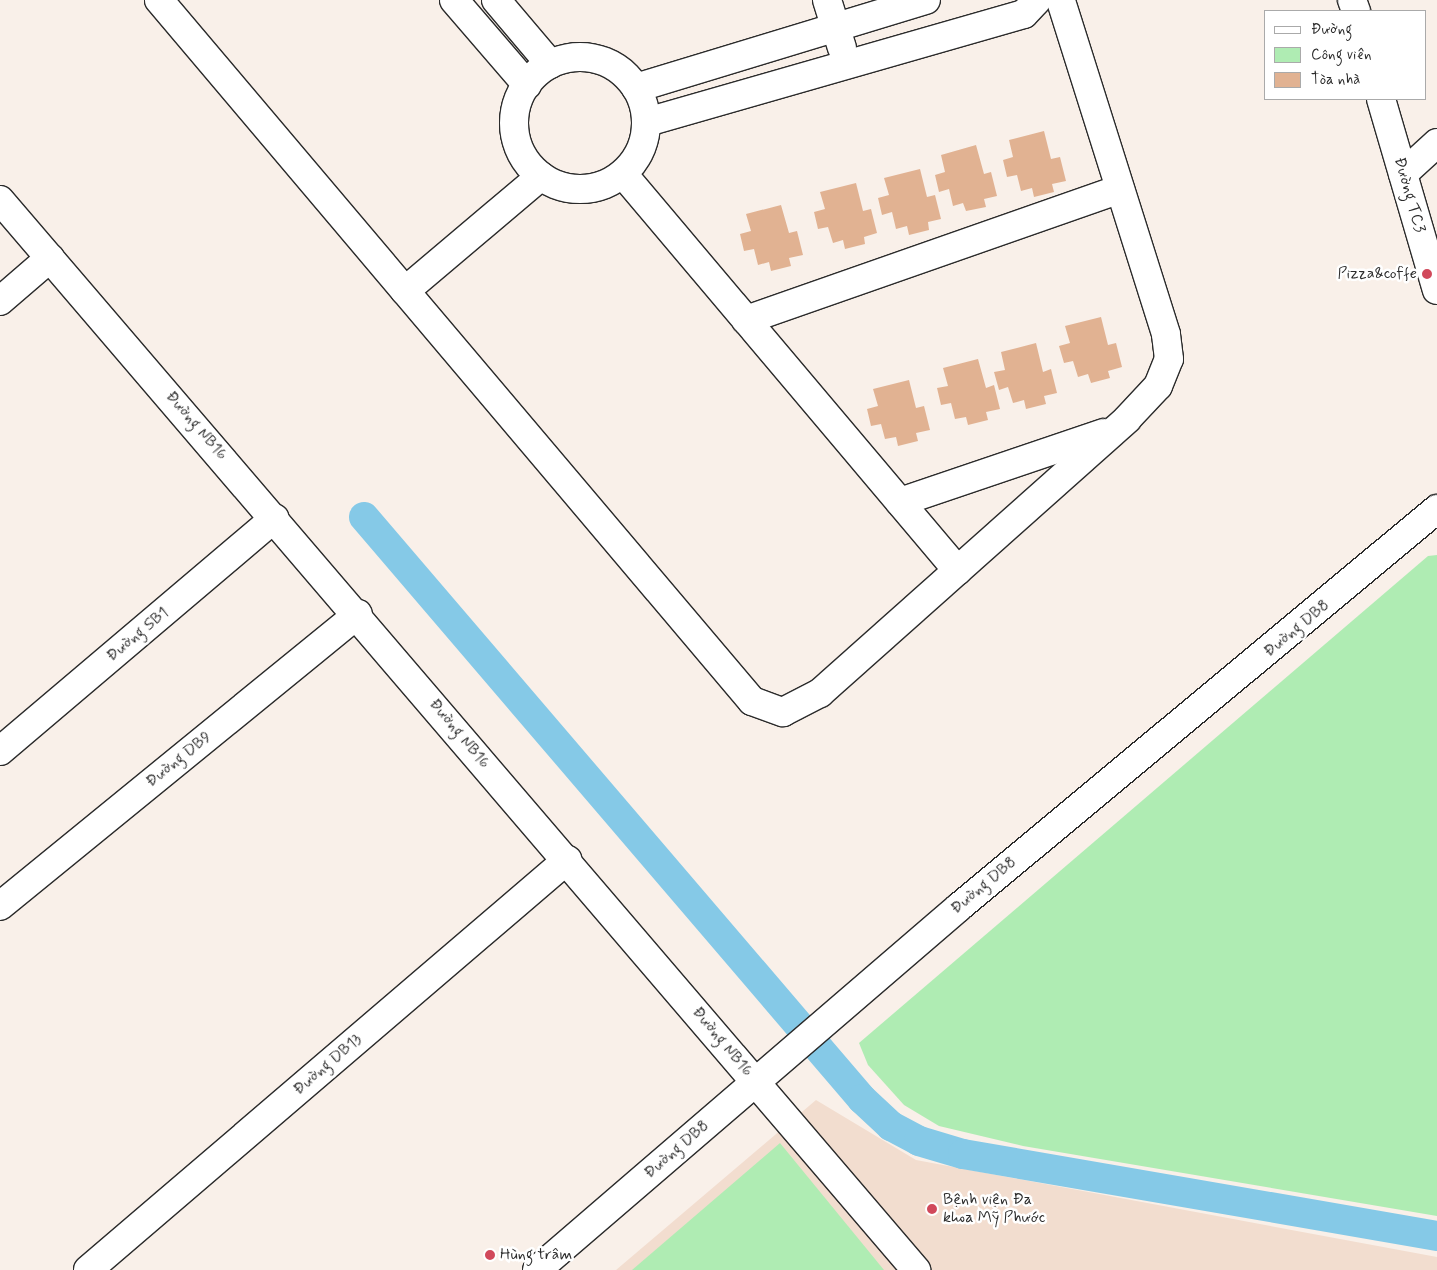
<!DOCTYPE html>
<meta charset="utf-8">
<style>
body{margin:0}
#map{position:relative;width:1437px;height:1270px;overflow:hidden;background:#f9f0e9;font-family:Mynerve,sans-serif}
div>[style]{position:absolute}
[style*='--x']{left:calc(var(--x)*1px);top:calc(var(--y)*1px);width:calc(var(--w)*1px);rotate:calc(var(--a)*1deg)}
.built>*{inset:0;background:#f2ddcf}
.green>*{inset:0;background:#afecb3}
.canal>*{height:30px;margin:-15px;padding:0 15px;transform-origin:15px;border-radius:15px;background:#85c9e7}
.building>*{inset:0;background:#e1b292}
.roads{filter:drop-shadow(1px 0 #2b2b2b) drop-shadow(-1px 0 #2b2b2b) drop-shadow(0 1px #2b2b2b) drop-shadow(0 -1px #2b2b2b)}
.minor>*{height:28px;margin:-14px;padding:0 14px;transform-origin:14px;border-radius:14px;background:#fff}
.minor>.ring{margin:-14px;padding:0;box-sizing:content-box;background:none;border:28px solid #fff;border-radius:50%}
.dots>*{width:14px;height:14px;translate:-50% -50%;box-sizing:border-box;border:2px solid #fff;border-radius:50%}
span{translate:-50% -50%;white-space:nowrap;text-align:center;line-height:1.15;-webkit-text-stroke:5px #fff;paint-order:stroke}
.street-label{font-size:16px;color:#2b2b2b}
.poi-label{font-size:16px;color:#2b2b2b}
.right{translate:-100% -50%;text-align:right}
.left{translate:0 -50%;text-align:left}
.legend{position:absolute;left:1264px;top:10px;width:162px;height:90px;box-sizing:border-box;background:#fff;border:1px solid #aaa;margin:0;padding:6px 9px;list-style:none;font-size:15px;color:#2b2b2b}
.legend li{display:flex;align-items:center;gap:10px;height:25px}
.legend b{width:25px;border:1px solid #aaa}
</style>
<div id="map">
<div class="built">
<i style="clip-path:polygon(816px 1100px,916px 1160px,1437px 1257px,1437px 1270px,616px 1270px)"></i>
</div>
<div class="green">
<i style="clip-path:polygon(1437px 555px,1437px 1216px,1023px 1146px,939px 1126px,904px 1105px,868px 1065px,859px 1043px,1428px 556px)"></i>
<i style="clip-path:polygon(780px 1143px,884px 1270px,632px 1270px)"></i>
</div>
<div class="canal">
<i style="--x:364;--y:517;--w:766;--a:49.45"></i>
<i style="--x:862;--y:1099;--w:40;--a:43"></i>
<i style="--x:891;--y:1126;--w:32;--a:28"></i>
<i style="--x:919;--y:1141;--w:46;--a:16.5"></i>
<i style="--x:963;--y:1154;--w:481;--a:9.8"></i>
</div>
<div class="building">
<i style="clip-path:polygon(1044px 131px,1051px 159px,1060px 157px,1066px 181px,1052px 184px,1054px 192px,1034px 197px,1032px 188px,1021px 191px,1017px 175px,1007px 177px,1003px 160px,1013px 157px,1009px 140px)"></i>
<i style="clip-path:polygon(976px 145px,984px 174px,991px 172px,997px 196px,984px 199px,986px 207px,966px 211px,963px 203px,953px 206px,949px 189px,939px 192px,935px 175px,945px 172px,941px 155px)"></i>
<i style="clip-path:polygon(920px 169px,927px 197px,935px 195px,941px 219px,928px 222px,929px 230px,909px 235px,907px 226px,896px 229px,892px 212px,882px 215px,878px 198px,889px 195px,884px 178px)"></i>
<i style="clip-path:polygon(856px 183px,863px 211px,871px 209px,877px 233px,864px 237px,865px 244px,845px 249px,843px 240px,833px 243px,828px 227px,818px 229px,814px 212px,825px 209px,820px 192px)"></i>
<i style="clip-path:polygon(781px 205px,789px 233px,797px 231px,803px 255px,789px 258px,791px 266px,771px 271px,769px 262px,758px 265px,754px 249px,744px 251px,740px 234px,751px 231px,746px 214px)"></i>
<i style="clip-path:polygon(1101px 317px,1108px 345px,1116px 343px,1122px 367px,1108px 371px,1110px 378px,1091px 383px,1088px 374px,1078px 377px,1073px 361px,1064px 363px,1059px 346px,1070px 343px,1065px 326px)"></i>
<i style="clip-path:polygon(1036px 343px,1043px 372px,1051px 369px,1057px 393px,1044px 396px,1046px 404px,1026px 409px,1024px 400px,1013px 403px,1008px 387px,999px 390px,994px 372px,1005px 370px,1001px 352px)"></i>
<i style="clip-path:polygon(978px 359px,986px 388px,994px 385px,1000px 409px,986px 412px,988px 420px,968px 425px,966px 417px,955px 419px,951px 403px,941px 405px,937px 388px,948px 386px,943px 368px)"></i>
<i style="clip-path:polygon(909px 380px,916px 408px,924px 406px,930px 430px,916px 433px,918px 441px,898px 446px,896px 437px,885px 439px,881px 424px,871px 426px,867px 409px,878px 406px,873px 389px)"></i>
</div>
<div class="roads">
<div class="minor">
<i style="--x:159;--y:0;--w:918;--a:49.77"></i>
<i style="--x:752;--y:701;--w:33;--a:20"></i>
<i style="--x:783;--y:712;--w:42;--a:-27.2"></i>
<i style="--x:820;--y:693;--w:411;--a:-41.7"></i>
<i style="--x:1127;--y:419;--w:45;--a:-46.8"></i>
<i style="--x:1158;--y:386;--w:29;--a:-68"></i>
<i style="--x:1169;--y:359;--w:25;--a:-97"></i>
<i style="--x:1166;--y:334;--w:350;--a:-107.5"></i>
<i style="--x:454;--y:0;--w:112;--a:49.3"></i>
<i style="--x:496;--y:0;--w:84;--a:49.8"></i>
<i style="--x:827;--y:0;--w:50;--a:72.6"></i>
<i style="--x:1352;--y:0;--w:12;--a:70"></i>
<i class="ring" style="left:514px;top:57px;width:104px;height:104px"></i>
<i style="--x:636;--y:88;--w:303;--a:-16.9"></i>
<i style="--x:1381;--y:99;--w:199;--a:73.7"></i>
<i style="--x:647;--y:122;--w:392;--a:-16"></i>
<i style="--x:1024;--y:14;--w:19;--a:-47"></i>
<i style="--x:623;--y:174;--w:519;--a:49.84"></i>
<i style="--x:1403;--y:174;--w:46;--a:-42.4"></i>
<i style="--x:0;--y:200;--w:1409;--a:49.43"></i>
<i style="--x:405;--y:291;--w:178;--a:-40.2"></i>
<i style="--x:0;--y:301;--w:66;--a:-40.7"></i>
<i style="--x:746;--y:320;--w:396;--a:-19.3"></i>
<i style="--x:900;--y:502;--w:215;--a:-18.7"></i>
<i style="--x:0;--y:751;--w:360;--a:-40.3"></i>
<i style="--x:0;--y:906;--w:462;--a:-39.2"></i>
<i style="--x:88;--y:1270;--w:631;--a:-40.56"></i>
<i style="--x:537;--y:1270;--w:557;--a:-40.7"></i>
<i style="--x:959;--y:907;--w:622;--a:-39.78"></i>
</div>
</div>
<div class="dots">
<i style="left:1427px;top:274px;background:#d1495b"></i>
<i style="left:932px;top:1209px;background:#d1495b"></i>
<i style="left:490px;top:1255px;background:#d1495b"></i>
</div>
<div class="street-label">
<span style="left:1409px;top:195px;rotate:74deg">Đường TC3</span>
<span style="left:196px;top:426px;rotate:49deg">Đường NB16</span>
<span style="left:1297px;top:629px;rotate:-40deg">Đường DB8</span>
<span style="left:138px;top:635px;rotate:-40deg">Đường SB1</span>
<span style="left:459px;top:734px;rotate:50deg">Đường NB16</span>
<span style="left:179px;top:760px;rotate:-39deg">Đường DB9</span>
<span style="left:984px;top:886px;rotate:-40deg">Đường DB8</span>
<span style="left:722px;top:1042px;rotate:50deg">Đường NB16</span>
<span style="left:328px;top:1065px;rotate:-41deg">Đường DB13</span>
<span style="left:677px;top:1150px;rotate:-41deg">Đường DB8</span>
</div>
<div class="poi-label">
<span class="right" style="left:1417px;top:274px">Pizza&amp;coffe</span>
<span class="left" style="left:943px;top:1209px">Bệnh viện Đa<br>khoa Mỹ Phước</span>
<span class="left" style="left:500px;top:1255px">Hùng trâm</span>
</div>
<ul class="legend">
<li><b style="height:6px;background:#fff"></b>Đường</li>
<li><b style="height:14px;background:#afecb3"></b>Công viên</li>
<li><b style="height:14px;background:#e1b292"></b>Tòa nhà</li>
</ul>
</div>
